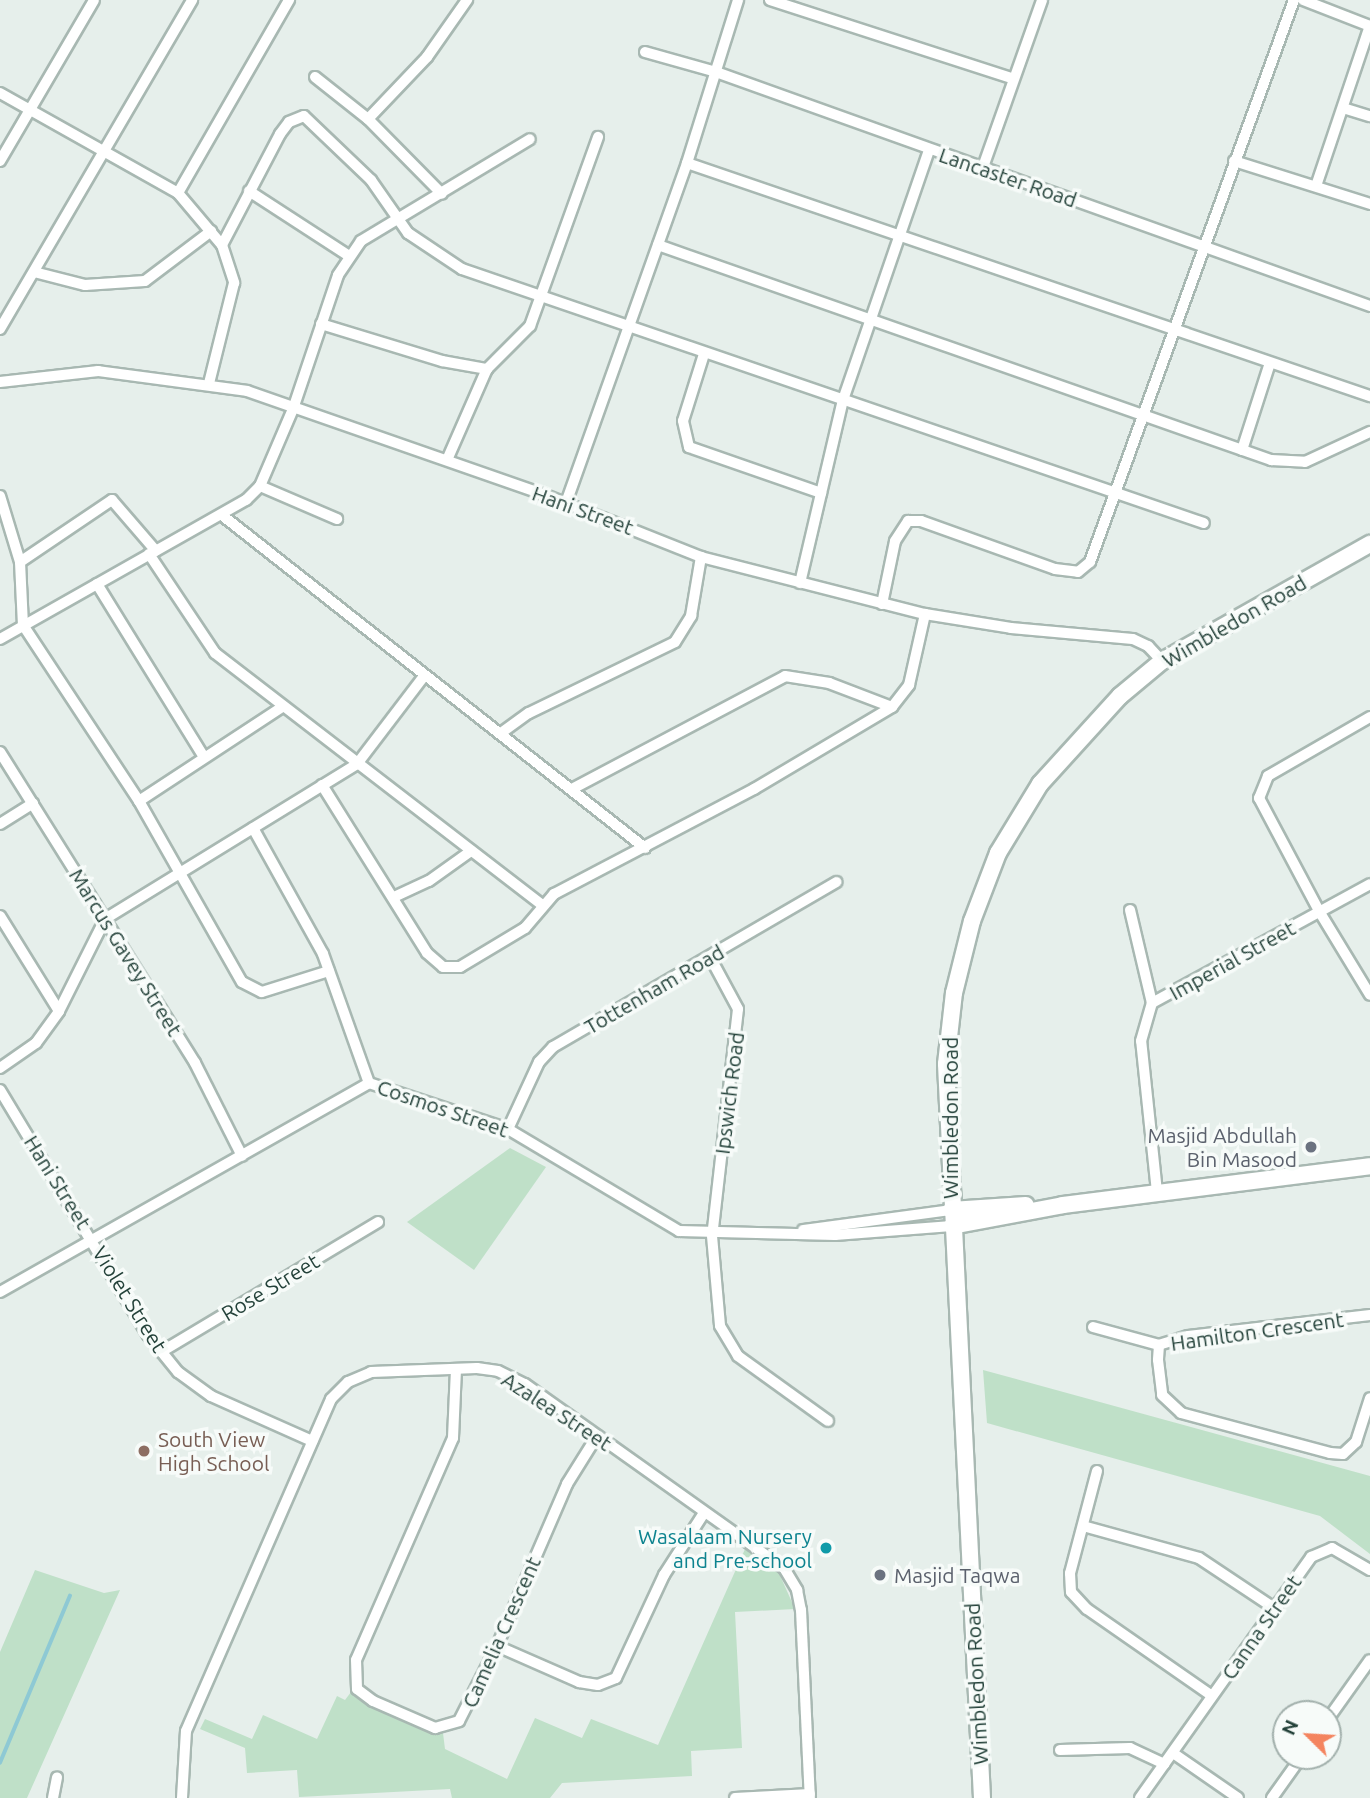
<!DOCTYPE html>
<style>
body{margin:0}
#map{position:relative;width:1370px;height:1798px;overflow:hidden;background:#e6efeb;font-family:Ubuntu,sans-serif}
div>[style]{position:absolute}
[style*='--x']{left:calc(var(--x)*1px);top:calc(var(--y)*1px);width:calc(var(--w)*1px);rotate:calc(var(--a)*1deg)}
.green>*{inset:0;background:#bfe0c8}
.stream>*{height:3.5px;margin:-1.75px;padding:0 1.75px;transform-origin:1.75px;border-radius:1.75px;background:#8ec9d4}
.roads{filter:drop-shadow(2px 0 #a8b8b2) drop-shadow(-2px 0 #a8b8b2) drop-shadow(0 2px #a8b8b2) drop-shadow(0 -2px #a8b8b2)}
.street>*{height:10px;margin:-5px;padding:0 5px;transform-origin:5px;border-radius:5px;background:#fff}
.secondary>*{height:16px;margin:-8px;padding:0 8px;transform-origin:8px;border-radius:8px;background:#fff}
.dots>*{width:19px;height:19px;translate:-50% -50%;box-sizing:border-box;border:4px solid #f7fbf9;border-radius:50%}
span{translate:-50% -50%;white-space:nowrap;text-align:center;line-height:1.15;-webkit-text-stroke:7px #f7fbf9;paint-order:stroke}
.street-label{font-size:21px;color:#24423a}
.worship-label{font-size:21px;color:#5b616d}
.right{translate:-100% -50%;text-align:right}
.left{translate:0 -50%;text-align:left}
.education-label{font-size:21px;color:#785e54}
.culture-label{font-size:21px;color:#0d838f}
.north{position:absolute;left:1272px;top:1700px;width:70px;height:70px;box-sizing:border-box;background:#f7fbf9;border:2px solid #a3b1ad;border-radius:50%;rotate:294deg;font-size:19px;font-weight:700;line-height:28px;text-align:center;color:#24423a}
.north::after{content:'';display:block;margin:auto;width:24px;height:32px;background:#f4845f;clip-path:polygon(50% 0,100% 100%,50% 72%,0 100%)}
</style>
<div id="map">
<div class="green">
<i style="clip-path:polygon(510px 1148px,546px 1167px,474px 1270px,407px 1222px)"></i>
<i style="clip-path:polygon(983px 1370px,1370px 1476px,1370px 1554px,1320px 1516px,987px 1423px)"></i>
<i style="clip-path:polygon(745px 1549px,778px 1571px,795px 1609px,735px 1612px,742px 1748px,691px 1751px,692px 1776px,562px 1783px,550px 1798px,452px 1798px,450px 1789px,299px 1797px,297px 1770px,247px 1773px,245px 1748px,200px 1729px,205px 1719px,252px 1739px,263px 1715px,317px 1739px,337px 1696px,345px 1700px,351px 1692px,443px 1733px,445px 1749px,507px 1779px,535px 1718px,582px 1738px,591px 1719px,658px 1745px)"></i>
<i style="clip-path:polygon(35px 1570px,104px 1593px,120px 1590px,27px 1798px,0 1798px,0 1652px)"></i>
</div>
<div class="stream">
<i style="--x:0;--y:1763;--w:181;--a:-67.3"></i>
</div>
<div class="roads">
<div class="street">
<i style="--x:770;--y:0;--w:256;--a:17.9"></i>
<i style="--x:1303;--y:0;--w:72;--a:21.2"></i>
<i style="--x:645;--y:52;--w:74;--a:15.7"></i>
<i style="--x:716;--y:72;--w:695;--a:19.69"></i>
<i style="--x:315;--y:77;--w:68;--a:38.4"></i>
<i style="--x:368;--y:119;--w:105;--a:45.4"></i>
<i style="--x:0;--y:93;--w:204;--a:29.3"></i>
<i style="--x:178;--y:193;--w:68;--a:49.8"></i>
<i style="--x:222;--y:245;--w:40;--a:72"></i>
<i style="--x:234;--y:283;--w:103;--a:104"></i>
<i style="--x:1343;--y:108;--w:28;--a:17"></i>
<i style="--x:368;--y:119;--w:86;--a:-46.4"></i>
<i style="--x:427;--y:57;--w:70;--a:-54.9"></i>
<i style="--x:0;--y:161;--w:186;--a:-59.7"></i>
<i style="--x:1234;--y:161;--w:143;--a:17.5"></i>
<i style="--x:687;--y:163;--w:722;--a:18.84"></i>
<i style="--x:983;--y:167;--w:177;--a:-70.5"></i>
<i style="--x:1316;--y:186;--w:169;--a:-71.4"></i>
<i style="--x:249;--y:191;--w:119;--a:33"></i>
<i style="--x:178;--y:193;--w:223;--a:-60.1"></i>
<i style="--x:222;--y:245;--w:125;--a:-62.4"></i>
<i style="--x:280;--y:134;--w:15;--a:-53"></i>
<i style="--x:289;--y:122;--w:16;--a:-22"></i>
<i style="--x:304;--y:116;--w:93;--a:43.7"></i>
<i style="--x:371;--y:180;--w:65;--a:55.1"></i>
<i style="--x:408;--y:233;--w:65;--a:33.7"></i>
<i style="--x:462;--y:269;--w:784;--a:18.9"></i>
<i style="--x:658;--y:245;--w:650;--a:19.33"></i>
<i style="--x:1271;--y:460;--w:34;--a:3"></i>
<i style="--x:1305;--y:462;--w:72;--a:-24.8"></i>
<i style="--x:34;--y:272;--w:53;--a:14.3"></i>
<i style="--x:85;--y:285;--w:60;--a:-3.8"></i>
<i style="--x:145;--y:281;--w:83;--a:-37.1"></i>
<i style="--x:321;--y:324;--w:127;--a:17"></i>
<i style="--x:442;--y:361;--w:46;--a:10.1"></i>
<i style="--x:0;--y:329;--w:381;--a:-59.7"></i>
<i style="--x:704;--y:354;--w:70;--a:107.4"></i>
<i style="--x:683;--y:421;--w:27;--a:77"></i>
<i style="--x:689;--y:447;--w:140;--a:19.2"></i>
<i style="--x:0;--y:382;--w:99;--a:-6.4"></i>
<i style="--x:98;--y:371;--w:150;--a:7.6"></i>
<i style="--x:247;--y:391;--w:316;--a:19.2"></i>
<i style="--x:545;--y:495;--w:168;--a:21.7"></i>
<i style="--x:701;--y:557;--w:231;--a:14.3"></i>
<i style="--x:925;--y:614;--w:87;--a:9.2"></i>
<i style="--x:1011;--y:628;--w:122;--a:5.2"></i>
<i style="--x:1133;--y:639;--w:17;--a:25"></i>
<i style="--x:1148;--y:646;--w:21;--a:47"></i>
<i style="--x:1242;--y:450;--w:91;--a:-72.2"></i>
<i style="--x:447;--y:460;--w:99;--a:-66.3"></i>
<i style="--x:487;--y:369;--w:61;--a:-45"></i>
<i style="--x:530;--y:326;--w:201;--a:-70.2"></i>
<i style="--x:260;--y:486;--w:84;--a:23.2"></i>
<i style="--x:0;--y:496;--w:69;--a:73.1"></i>
<i style="--x:20;--y:562;--w:63;--a:87.3"></i>
<i style="--x:23;--y:625;--w:211;--a:56.6"></i>
<i style="--x:139;--y:801;--w:208;--a:60.4"></i>
<i style="--x:242;--y:982;--w:22;--a:27"></i>
<i style="--x:262;--y:992;--w:70;--a:-17.4"></i>
<i style="--x:566;--y:503;--w:361;--a:-70.4"></i>
<i style="--x:687;--y:163;--w:171;--a:-72.6"></i>
<i style="--x:223;--y:516;--w:537;--a:38.19"></i>
<i style="--x:149;--y:554;--w:119;--a:56.3"></i>
<i style="--x:215;--y:653;--w:413;--a:37.6"></i>
<i style="--x:20;--y:562;--w:111;--a:-34"></i>
<i style="--x:112;--y:500;--w:67;--a:49.2"></i>
<i style="--x:800;--y:583;--w:188;--a:-76.8"></i>
<i style="--x:843;--y:400;--w:264;--a:-71"></i>
<i style="--x:97;--y:584;--w:203;--a:58.3"></i>
<i style="--x:882;--y:604;--w:64;--a:-78.3"></i>
<i style="--x:895;--y:541;--w:24;--a:-57"></i>
<i style="--x:908;--y:521;--w:13;--a:0"></i>
<i style="--x:921;--y:521;--w:142;--a:19.7"></i>
<i style="--x:1055;--y:569;--w:23;--a:7"></i>
<i style="--x:1078;--y:572;--w:16;--a:-40"></i>
<i style="--x:1090;--y:562;--w:598;--a:-70.05"></i>
<i style="--x:0;--y:639;--w:283;--a:-29.5"></i>
<i style="--x:246;--y:500;--w:20;--a:-45"></i>
<i style="--x:260;--y:486;--w:84;--a:-66.8"></i>
<i style="--x:293;--y:409;--w:141;--a:-71.4"></i>
<i style="--x:338;--y:275;--w:41;--a:-55.9"></i>
<i style="--x:361;--y:241;--w:197;--a:-31.1"></i>
<i style="--x:1370;--y:717;--w:118;--a:150"></i>
<i style="--x:1268;--y:776;--w:24;--a:112"></i>
<i style="--x:1259;--y:798;--w:128;--a:62"></i>
<i style="--x:1319;--y:911;--w:98;--a:58.7"></i>
<i style="--x:501;--y:733;--w:34;--a:-36"></i>
<i style="--x:529;--y:713;--w:162;--a:-25.9"></i>
<i style="--x:675;--y:642;--w:31;--a:-58"></i>
<i style="--x:691;--y:616;--w:60;--a:-80.4"></i>
<i style="--x:0;--y:752;--w:367;--a:57.9"></i>
<i style="--x:195;--y:1063;--w:104;--a:63.2"></i>
<i style="--x:322;--y:785;--w:198;--a:58"></i>
<i style="--x:427;--y:953;--w:21;--a:41"></i>
<i style="--x:443;--y:967;--w:17;--a:0"></i>
<i style="--x:460;--y:967;--w:76;--a:-31"></i>
<i style="--x:525;--y:928;--w:45;--a:-49.5"></i>
<i style="--x:554;--y:894;--w:226;--a:-27.7"></i>
<i style="--x:754;--y:789;--w:161;--a:-30.7"></i>
<i style="--x:892;--y:707;--w:28;--a:-52"></i>
<i style="--x:909;--y:685;--w:73;--a:-77.3"></i>
<i style="--x:572;--y:789;--w:241;--a:-27.9"></i>
<i style="--x:785;--y:676;--w:45;--a:9"></i>
<i style="--x:829;--y:683;--w:67;--a:20.9"></i>
<i style="--x:139;--y:801;--w:171;--a:-33.3"></i>
<i style="--x:0;--y:824;--w:39;--a:-32"></i>
<i style="--x:253;--y:828;--w:144;--a:60.9"></i>
<i style="--x:323;--y:954;--w:137;--a:70.4"></i>
<i style="--x:394;--y:897;--w:38;--a:-25"></i>
<i style="--x:429;--y:881;--w:52;--a:-35.5"></i>
<i style="--x:1130;--y:910;--w:96;--a:76.7"></i>
<i style="--x:0;--y:916;--w:112;--a:58.2"></i>
<i style="--x:710;--y:957;--w:59;--a:61.7"></i>
<i style="--x:738;--y:1009;--w:228;--a:96.5"></i>
<i style="--x:712;--y:1236;--w:90;--a:84.9"></i>
<i style="--x:720;--y:1326;--w:35;--a:59"></i>
<i style="--x:738;--y:1356;--w:111;--a:35.8"></i>
<i style="--x:0;--y:1068;--w:44;--a:-34.8"></i>
<i style="--x:36;--y:1043;--w:39;--a:-54"></i>
<i style="--x:59;--y:1011;--w:103;--a:-63.4"></i>
<i style="--x:105;--y:919;--w:296;--a:-31.6"></i>
<i style="--x:357;--y:764;--w:111;--a:-52.7"></i>
<i style="--x:0;--y:1090;--w:286;--a:58.9"></i>
<i style="--x:148;--y:1335;--w:48;--a:51"></i>
<i style="--x:178;--y:1372;--w:41;--a:36"></i>
<i style="--x:211;--y:1396;--w:111;--a:24"></i>
<i style="--x:508;--y:1129;--w:74;--a:-65.2"></i>
<i style="--x:539;--y:1062;--w:21;--a:-47"></i>
<i style="--x:553;--y:1047;--w:328;--a:-30.2"></i>
<i style="--x:1157;--y:1192;--w:152;--a:-96"></i>
<i style="--x:1141;--y:1041;--w:40;--a:-74"></i>
<i style="--x:1152;--y:1003;--w:248;--a:-28.6"></i>
<i style="--x:803;--y:1230;--w:149;--a:-7.7"></i>
<i style="--x:0;--y:1292;--w:424;--a:-29.5"></i>
<i style="--x:369;--y:1083;--w:146;--a:18.3"></i>
<i style="--x:508;--y:1129;--w:199;--a:30.8"></i>
<i style="--x:679;--y:1231;--w:156;--a:1.5"></i>
<i style="--x:835;--y:1235;--w:117;--a:-4.4"></i>
<i style="--x:1370;--y:1315;--w:183;--a:173.4"></i>
<i style="--x:1188;--y:1336;--w:30;--a:163"></i>
<i style="--x:1159;--y:1345;--w:15;--a:94"></i>
<i style="--x:1158;--y:1360;--w:35;--a:83"></i>
<i style="--x:1162;--y:1395;--w:26;--a:43"></i>
<i style="--x:1181;--y:1413;--w:154;--a:15"></i>
<i style="--x:1330;--y:1453;--w:13;--a:4"></i>
<i style="--x:1343;--y:1454;--w:18;--a:-43"></i>
<i style="--x:1356;--y:1442;--w:46;--a:-72.3"></i>
<i style="--x:1093;--y:1327;--w:68;--a:15.3"></i>
<i style="--x:161;--y:1352;--w:253;--a:-30.9"></i>
<i style="--x:456;--y:1369;--w:69;--a:92.5"></i>
<i style="--x:453;--y:1438;--w:242;--a:113.6"></i>
<i style="--x:356;--y:1660;--w:29;--a:88"></i>
<i style="--x:357;--y:1689;--w:20;--a:37"></i>
<i style="--x:373;--y:1701;--w:68;--a:23.5"></i>
<i style="--x:435;--y:1728;--w:25;--a:-16"></i>
<i style="--x:459;--y:1721;--w:84;--a:-63.1"></i>
<i style="--x:497;--y:1646;--w:176;--a:-66.6"></i>
<i style="--x:567;--y:1484;--w:57;--a:-58"></i>
<i style="--x:1097;--y:1471;--w:106;--a:104.8"></i>
<i style="--x:1070;--y:1573;--w:19;--a:87"></i>
<i style="--x:1071;--y:1592;--w:23;--a:47"></i>
<i style="--x:1087;--y:1609;--w:152;--a:34.8"></i>
<i style="--x:1083;--y:1526;--w:120;--a:15.4"></i>
<i style="--x:1199;--y:1558;--w:90;--a:33.7"></i>
<i style="--x:497;--y:1646;--w:90;--a:23.7"></i>
<i style="--x:579;--y:1682;--w:19;--a:9"></i>
<i style="--x:598;--y:1685;--w:19;--a:-21"></i>
<i style="--x:616;--y:1678;--w:114;--a:-65"></i>
<i style="--x:664;--y:1575;--w:74;--a:-57.2"></i>
<i style="--x:1328;--y:1719;--w:72;--a:-54.6"></i>
<i style="--x:1060;--y:1750;--w:70;--a:-1.6"></i>
<i style="--x:1130;--y:1748;--w:38;--a:25"></i>
<i style="--x:1173;--y:1753;--w:79;--a:34.7"></i>
<i style="--x:53;--y:1798;--w:21;--a:-79"></i>
<i style="--x:182;--y:1798;--w:67;--a:-86.6"></i>
<i style="--x:186;--y:1731;--w:362;--a:-66.4"></i>
<i style="--x:331;--y:1399;--w:24;--a:-45"></i>
<i style="--x:348;--y:1382;--w:25;--a:-23"></i>
<i style="--x:371;--y:1372;--w:106;--a:-2.2"></i>
<i style="--x:477;--y:1368;--w:21;--a:8"></i>
<i style="--x:498;--y:1371;--w:30;--a:26"></i>
<i style="--x:525;--y:1384;--w:318;--a:35.4"></i>
<i style="--x:784;--y:1568;--w:26;--a:59"></i>
<i style="--x:797;--y:1590;--w:20;--a:79"></i>
<i style="--x:801;--y:1610;--w:188;--a:87.3"></i>
<i style="--x:735;--y:1798;--w:75;--a:-3.1"></i>
<i style="--x:1140;--y:1798;--w:296;--a:-54.6"></i>
<i style="--x:1311;--y:1557;--w:23;--a:-23"></i>
<i style="--x:1332;--y:1548;--w:44;--a:30.1"></i>
<i style="--x:1272;--y:1798;--w:52;--a:-54.5"></i>
</div>
<div class="secondary">
<i style="--x:951;--y:1210;--w:75;--a:-3.8"></i>
<i style="--x:952;--y:1226;--w:113;--a:-10.7"></i>
<i style="--x:1063;--y:1205;--w:309;--a:-7.2"></i>
<i style="--x:982;--y:1798;--w:735;--a:-92.81"></i>
<i style="--x:946;--y:1064;--w:71;--a:-83.6"></i>
<i style="--x:954;--y:993;--w:74;--a:-76"></i>
<i style="--x:972;--y:921;--w:73;--a:-69.1"></i>
<i style="--x:998;--y:853;--w:81;--a:-58.7"></i>
<i style="--x:1040;--y:784;--w:119;--a:-47.7"></i>
<i style="--x:1120;--y:696;--w:55;--a:-39.8"></i>
<i style="--x:1162;--y:661;--w:239;--a:-29.4"></i>
</div>
</div>
<div class="dots">
<i style="left:1311px;top:1147px;background:#6b7280"></i>
<i style="left:144px;top:1451px;background:#8d6e63"></i>
<i style="left:826px;top:1548px;background:#0f9aa8"></i>
<i style="left:880px;top:1575px;background:#6b7280"></i>
</div>
<div class="street-label">
<span style="left:1008px;top:177px;rotate:19deg">Lancaster Road</span>
<span style="left:583px;top:510px;rotate:20deg">Hani Street</span>
<span style="left:1234px;top:621px;rotate:-30deg">Wimbledon Road</span>
<span style="left:126px;top:952px;rotate:58deg">Marcus Gavey Street</span>
<span style="left:1232px;top:960px;rotate:-29deg">Imperial Street</span>
<span style="left:654px;top:989px;rotate:-30deg">Tottenham Road</span>
<span style="left:729px;top:1093px;rotate:-83deg">Ipswich Road</span>
<span style="left:443px;top:1108px;rotate:19deg">Cosmos Street</span>
<span style="left:950px;top:1118px;rotate:-90deg">Wimbledon Road</span>
<span style="left:58px;top:1182px;rotate:58deg">Hani Street</span>
<span style="left:270px;top:1287px;rotate:-31deg">Rose Street</span>
<span style="left:130px;top:1299px;rotate:58deg">Violet Street</span>
<span style="left:1257px;top:1331px;rotate:-8deg">Hamilton Crescent</span>
<span style="left:557px;top:1411px;rotate:33deg">Azalea Street</span>
<span style="left:1261px;top:1627px;rotate:-55deg">Canna Street</span>
<span style="left:501px;top:1632px;rotate:-66deg">Camelia Crescent</span>
<span style="left:976px;top:1684px;rotate:-93deg">Wimbledon Road</span>
</div>
<div class="worship-label">
<span class="right" style="left:1297px;top:1147px">Masjid Abdullah<br>Bin Masood</span>
<span class="left" style="left:894px;top:1575px">Masjid Taqwa</span>
</div>
<div class="education-label">
<span class="left" style="left:158px;top:1451px">South View<br>High School</span>
</div>
<div class="culture-label">
<span class="right" style="left:812px;top:1548px">Wasalaam Nursery<br>and Pre-school</span>
</div>
<div class="north">N</div>
</div>
